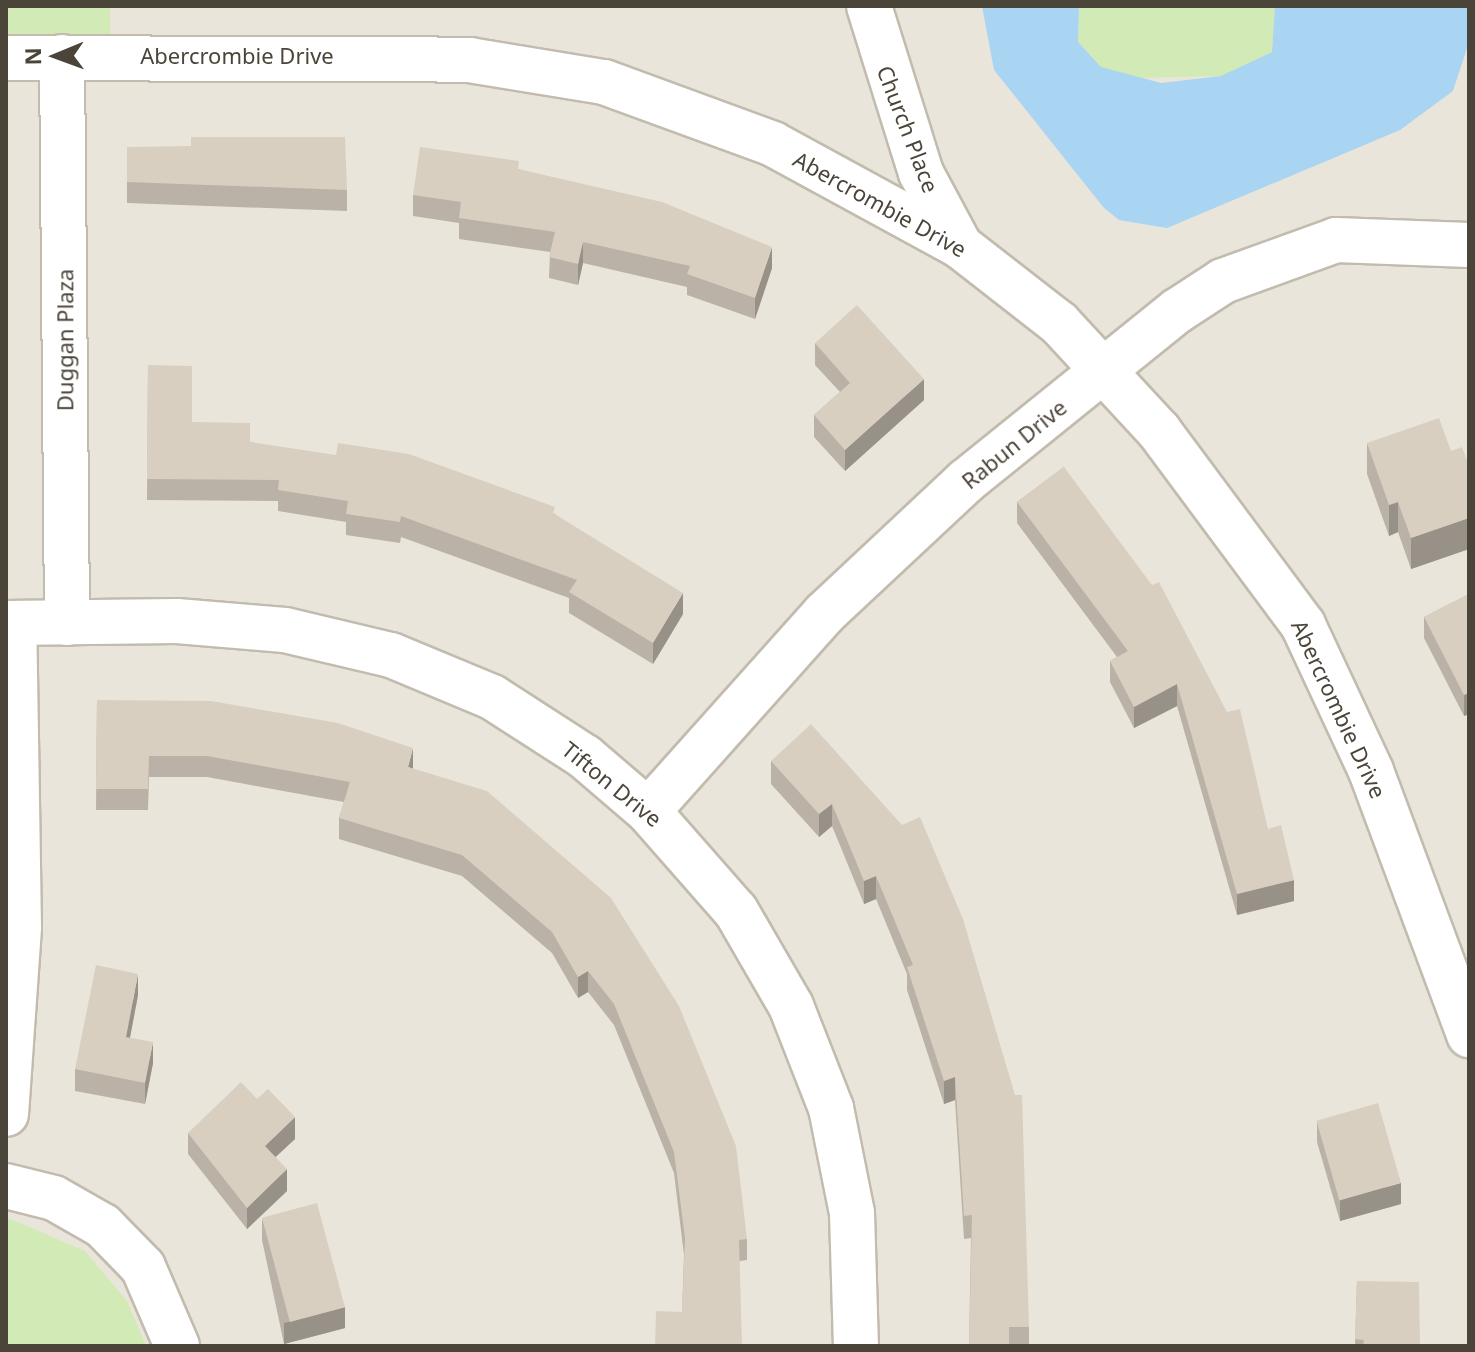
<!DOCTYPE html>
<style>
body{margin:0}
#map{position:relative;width:1475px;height:1352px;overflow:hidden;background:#f6f3ec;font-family:"Noto Sans",sans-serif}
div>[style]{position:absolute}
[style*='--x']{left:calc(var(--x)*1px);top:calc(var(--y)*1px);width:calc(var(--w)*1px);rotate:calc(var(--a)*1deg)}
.residential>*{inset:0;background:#eae5da;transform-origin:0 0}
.green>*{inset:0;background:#d2eab5;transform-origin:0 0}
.water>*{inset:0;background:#a9d4f2}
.roads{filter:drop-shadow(2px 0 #c2bbae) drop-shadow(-2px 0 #c2bbae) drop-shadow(0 2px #c2bbae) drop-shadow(0 -2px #c2bbae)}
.minor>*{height:44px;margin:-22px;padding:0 22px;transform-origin:22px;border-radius:22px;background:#fff}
.wall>*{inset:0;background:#bab2a6}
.shaded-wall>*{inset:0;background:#979187}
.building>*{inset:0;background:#d8cfc1;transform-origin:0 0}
span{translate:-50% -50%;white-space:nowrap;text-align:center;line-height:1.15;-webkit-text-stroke:6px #fff;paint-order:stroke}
.street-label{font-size:22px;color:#4b4439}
.frame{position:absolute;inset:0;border:8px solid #4b4439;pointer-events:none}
.north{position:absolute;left:16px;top:16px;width:80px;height:80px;-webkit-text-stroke:6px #fff;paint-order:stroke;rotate:269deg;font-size:22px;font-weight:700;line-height:32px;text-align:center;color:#4b4439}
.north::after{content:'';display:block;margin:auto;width:28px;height:36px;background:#4b4439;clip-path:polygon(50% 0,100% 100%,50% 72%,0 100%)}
</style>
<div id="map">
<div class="residential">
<i style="left:6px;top:6px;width:1463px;height:1340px"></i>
</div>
<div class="green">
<i style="left:6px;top:6px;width:104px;height:33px"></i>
<i style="clip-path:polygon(1079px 6px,1275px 6px,1272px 52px,1222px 76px,1135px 78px,1101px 67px,1078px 42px)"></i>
<i style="clip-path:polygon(6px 1217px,85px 1251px,127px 1301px,146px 1346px,6px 1346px)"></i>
</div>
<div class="water">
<i style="clip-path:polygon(982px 6px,1079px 6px,1078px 42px,1101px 67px,1161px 83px,1221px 76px,1272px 52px,1275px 6px,1467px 6px,1469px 42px,1453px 91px,1400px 130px,1167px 228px,1119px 220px,1104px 208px,994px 70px)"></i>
</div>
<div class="roads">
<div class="minor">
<i style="--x:869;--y:6;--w:175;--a:72.7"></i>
<i style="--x:921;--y:173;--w:83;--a:61.9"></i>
<i style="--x:62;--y:57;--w:566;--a:89.49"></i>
<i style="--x:6;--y:58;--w:463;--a:0.2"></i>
<i style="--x:469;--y:60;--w:137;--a:9.3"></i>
<i style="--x:604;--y:82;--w:180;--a:20.1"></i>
<i style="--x:773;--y:144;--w:213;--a:28.6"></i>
<i style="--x:960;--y:246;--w:125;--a:37.9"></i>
<i style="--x:1059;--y:323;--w:147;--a:47.2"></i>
<i style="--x:1159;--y:431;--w:242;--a:53.4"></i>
<i style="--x:1303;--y:625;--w:161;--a:65"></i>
<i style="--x:1371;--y:771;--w:282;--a:69.6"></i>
<i style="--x:6;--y:623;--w:171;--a:-0.7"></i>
<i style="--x:177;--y:621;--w:108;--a:4.8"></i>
<i style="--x:285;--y:630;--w:109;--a:13.3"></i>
<i style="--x:391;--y:655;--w:109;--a:22.6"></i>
<i style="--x:492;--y:697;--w:111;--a:32.8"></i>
<i style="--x:585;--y:757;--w:83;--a:40.6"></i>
<i style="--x:648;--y:811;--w:133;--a:48.7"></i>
<i style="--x:736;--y:911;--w:110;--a:59.9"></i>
<i style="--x:791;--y:1006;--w:110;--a:68.6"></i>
<i style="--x:831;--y:1108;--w:107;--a:78.7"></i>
<i style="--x:852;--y:1213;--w:133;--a:88.3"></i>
<i style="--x:648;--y:811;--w:266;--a:-48.2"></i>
<i style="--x:825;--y:613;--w:193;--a:-43.1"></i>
<i style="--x:966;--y:481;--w:271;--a:-38.9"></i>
<i style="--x:1177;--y:311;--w:55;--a:-33.1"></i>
<i style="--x:1223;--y:281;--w:120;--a:-19.9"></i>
<i style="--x:1336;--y:240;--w:133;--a:2.2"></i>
<i style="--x:6;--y:1114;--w:187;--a:-86"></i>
<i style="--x:19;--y:927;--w:304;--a:-90.9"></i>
<i style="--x:6;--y:1186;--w:49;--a:14"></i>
<i style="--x:54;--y:1198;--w:56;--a:29.7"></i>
<i style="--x:103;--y:1226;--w:57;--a:45.7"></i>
<i style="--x:143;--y:1267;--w:86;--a:66.7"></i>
</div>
</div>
<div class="wall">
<i style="clip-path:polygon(127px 147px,347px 190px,347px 211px,127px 203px)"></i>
<i style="clip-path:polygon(519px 169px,772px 268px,755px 319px,687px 295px,687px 287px,583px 263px,578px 285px,549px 278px,550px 252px,459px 239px,459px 223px,413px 216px,413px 195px)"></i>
<i style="clip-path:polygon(815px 343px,924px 400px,845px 471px,814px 437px,814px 415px,840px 392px,815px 365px)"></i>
<i style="clip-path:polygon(148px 365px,192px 422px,250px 442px,555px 514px,683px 614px,653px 664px,569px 613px,569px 598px,401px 537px,400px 543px,346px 535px,346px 522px,278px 511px,278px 501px,147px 500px)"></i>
<i style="clip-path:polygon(1367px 443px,1451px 451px,1469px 466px,1469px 549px,1411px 569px,1398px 532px,1389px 536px,1367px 474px)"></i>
<i style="clip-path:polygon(1064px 467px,1268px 829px,1294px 901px,1237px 915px,1177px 706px,1134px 728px,1110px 682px,1110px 661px,1117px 657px,1017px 523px,1017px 502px)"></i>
<i style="clip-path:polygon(1469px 594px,1469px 714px,1464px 716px,1424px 638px,1424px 617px)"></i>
<i style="clip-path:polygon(97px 700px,413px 769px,611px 898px,747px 1239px,747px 1260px,740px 1261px,682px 1312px,684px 1255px,674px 1173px,614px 1025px,588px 992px,578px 998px,552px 953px,462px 876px,339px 839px,339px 818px,344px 802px,207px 777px,149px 777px,148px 810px,96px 810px)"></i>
<i style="clip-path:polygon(771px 761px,902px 825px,1029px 1327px,1029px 1346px,969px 1346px,971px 1238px,964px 1239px,955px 1100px,944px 1104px,907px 990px,907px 974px,876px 899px,864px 904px,832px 826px,819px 837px,771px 784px)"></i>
<i style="clip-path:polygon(138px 995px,130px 1038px,153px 1063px,145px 1104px,75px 1091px,75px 1069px)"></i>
<i style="clip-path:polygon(1317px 1121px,1401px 1204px,1340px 1221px,1317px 1142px)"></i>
<i style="clip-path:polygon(188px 1133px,295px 1139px,275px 1157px,287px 1191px,247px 1229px,188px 1154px)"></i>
<i style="clip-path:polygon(262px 1219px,345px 1328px,284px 1344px,262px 1240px)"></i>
<i style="clip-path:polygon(1357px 1281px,1420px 1346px,1355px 1346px)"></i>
</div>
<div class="shaded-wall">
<i style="clip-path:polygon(583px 242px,583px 263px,578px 285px,578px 264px)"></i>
<i style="clip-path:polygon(772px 247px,772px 268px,755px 319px,755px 298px)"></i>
<i style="clip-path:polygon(924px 379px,924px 400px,845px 471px,845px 450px)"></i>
<i style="clip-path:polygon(1398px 502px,1398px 532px,1389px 536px,1389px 505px)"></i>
<i style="clip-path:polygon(1469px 518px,1469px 549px,1411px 569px,1411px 538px)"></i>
<i style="clip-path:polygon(683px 593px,683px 614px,653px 664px,653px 643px)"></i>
<i style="clip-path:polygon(1177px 684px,1177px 706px,1134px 728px,1134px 707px)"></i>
<i style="clip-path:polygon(1469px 693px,1469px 714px,1464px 716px,1464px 695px)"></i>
<i style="clip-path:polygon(413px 748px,413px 769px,408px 767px)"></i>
<i style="clip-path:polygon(832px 804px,832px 826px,819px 837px,819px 814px)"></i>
<i style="clip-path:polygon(876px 876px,876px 899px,864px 904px,864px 881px)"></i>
<i style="clip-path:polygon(1294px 880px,1294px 901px,1237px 915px,1237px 894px)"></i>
<i style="clip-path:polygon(588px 971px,588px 992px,578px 998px,578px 977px)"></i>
<i style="clip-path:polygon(138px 974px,138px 995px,126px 1058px,126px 1037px)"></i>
<i style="clip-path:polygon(153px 1042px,153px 1063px,145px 1104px,145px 1083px)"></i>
<i style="clip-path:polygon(955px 1077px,955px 1100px,944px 1104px,944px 1081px)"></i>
<i style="clip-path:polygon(295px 1117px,295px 1139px,265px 1167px,265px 1146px)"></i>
<i style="clip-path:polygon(287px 1169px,287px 1191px,247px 1229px,247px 1208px)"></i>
<i style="clip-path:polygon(1401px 1183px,1401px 1204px,1340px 1221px,1340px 1200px)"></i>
<i style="clip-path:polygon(345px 1307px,345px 1328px,284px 1344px,284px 1323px)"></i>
</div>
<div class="building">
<i style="clip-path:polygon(191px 137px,345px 137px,347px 190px,127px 182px,127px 147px,191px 146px)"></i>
<i style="clip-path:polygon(420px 147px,519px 161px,518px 169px,662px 202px,772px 247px,755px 298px,687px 274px,690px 266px,583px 242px,578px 264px,549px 257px,555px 232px,459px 218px,461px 202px,413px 195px)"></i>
<i style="clip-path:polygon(857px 305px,924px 379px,845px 450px,814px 415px,850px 383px,815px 343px)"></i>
<i style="clip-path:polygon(148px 365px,192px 366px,192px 422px,250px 423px,250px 442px,336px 455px,338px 443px,409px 454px,555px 507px,553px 513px,683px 593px,653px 643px,569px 592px,577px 580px,401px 516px,400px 522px,346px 514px,348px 501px,278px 490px,279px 480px,147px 479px)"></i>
<i style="clip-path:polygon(1439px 418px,1451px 451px,1462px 447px,1469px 466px,1469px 518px,1411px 538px,1398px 502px,1389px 505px,1367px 443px)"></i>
<i style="clip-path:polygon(1064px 467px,1152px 585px,1159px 582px,1227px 712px,1240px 709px,1268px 829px,1281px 825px,1294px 880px,1237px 894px,1177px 684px,1134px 707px,1110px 661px,1128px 651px,1017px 502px)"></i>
<i style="clip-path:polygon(1469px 594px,1469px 693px,1464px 695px,1424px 617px)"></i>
<i style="clip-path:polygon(97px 700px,211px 701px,338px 723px,413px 748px,408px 767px,487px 791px,611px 898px,679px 1006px,736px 1146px,747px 1239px,739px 1240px,742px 1346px,655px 1346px,656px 1311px,682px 1312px,685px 1238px,674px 1152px,614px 1004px,588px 971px,578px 977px,552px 932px,462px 855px,339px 818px,350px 782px,207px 756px,149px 756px,148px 789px,96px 789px)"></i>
<i style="clip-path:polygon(811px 724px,902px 825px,920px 817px,963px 919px,1015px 1095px,1022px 1095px,1029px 1327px,1009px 1327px,1009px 1346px,969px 1346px,972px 1215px,964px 1216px,955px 1077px,944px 1081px,907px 967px,913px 965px,876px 876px,864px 881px,832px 804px,819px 814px,771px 761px)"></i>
<i style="clip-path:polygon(96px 965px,138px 974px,126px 1037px,153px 1042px,145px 1083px,75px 1069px)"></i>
<i style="clip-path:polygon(241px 1082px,257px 1099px,268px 1089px,295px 1117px,265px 1146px,287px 1169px,247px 1208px,188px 1133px)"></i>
<i style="left:1378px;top:1103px;width:83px;height:64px;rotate:74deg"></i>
<i style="left:317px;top:1203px;width:108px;height:57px;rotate:75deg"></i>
<i style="clip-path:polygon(1357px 1281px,1419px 1282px,1420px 1346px,1363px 1346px,1364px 1340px,1355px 1339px)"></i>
</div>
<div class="street-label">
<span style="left:237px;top:56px">Abercrombie Drive</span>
<span style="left:908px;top:129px;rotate:69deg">Church Place</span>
<span style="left:880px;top:204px;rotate:29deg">Abercrombie Drive</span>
<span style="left:65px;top:340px;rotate:-90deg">Duggan Plaza</span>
<span style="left:1014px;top:444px;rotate:-39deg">Rabun Drive</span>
<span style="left:1339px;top:709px;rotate:65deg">Abercrombie Drive</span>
<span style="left:612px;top:784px;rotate:39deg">Tifton Drive</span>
</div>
<div class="frame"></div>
<div class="north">N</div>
</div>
